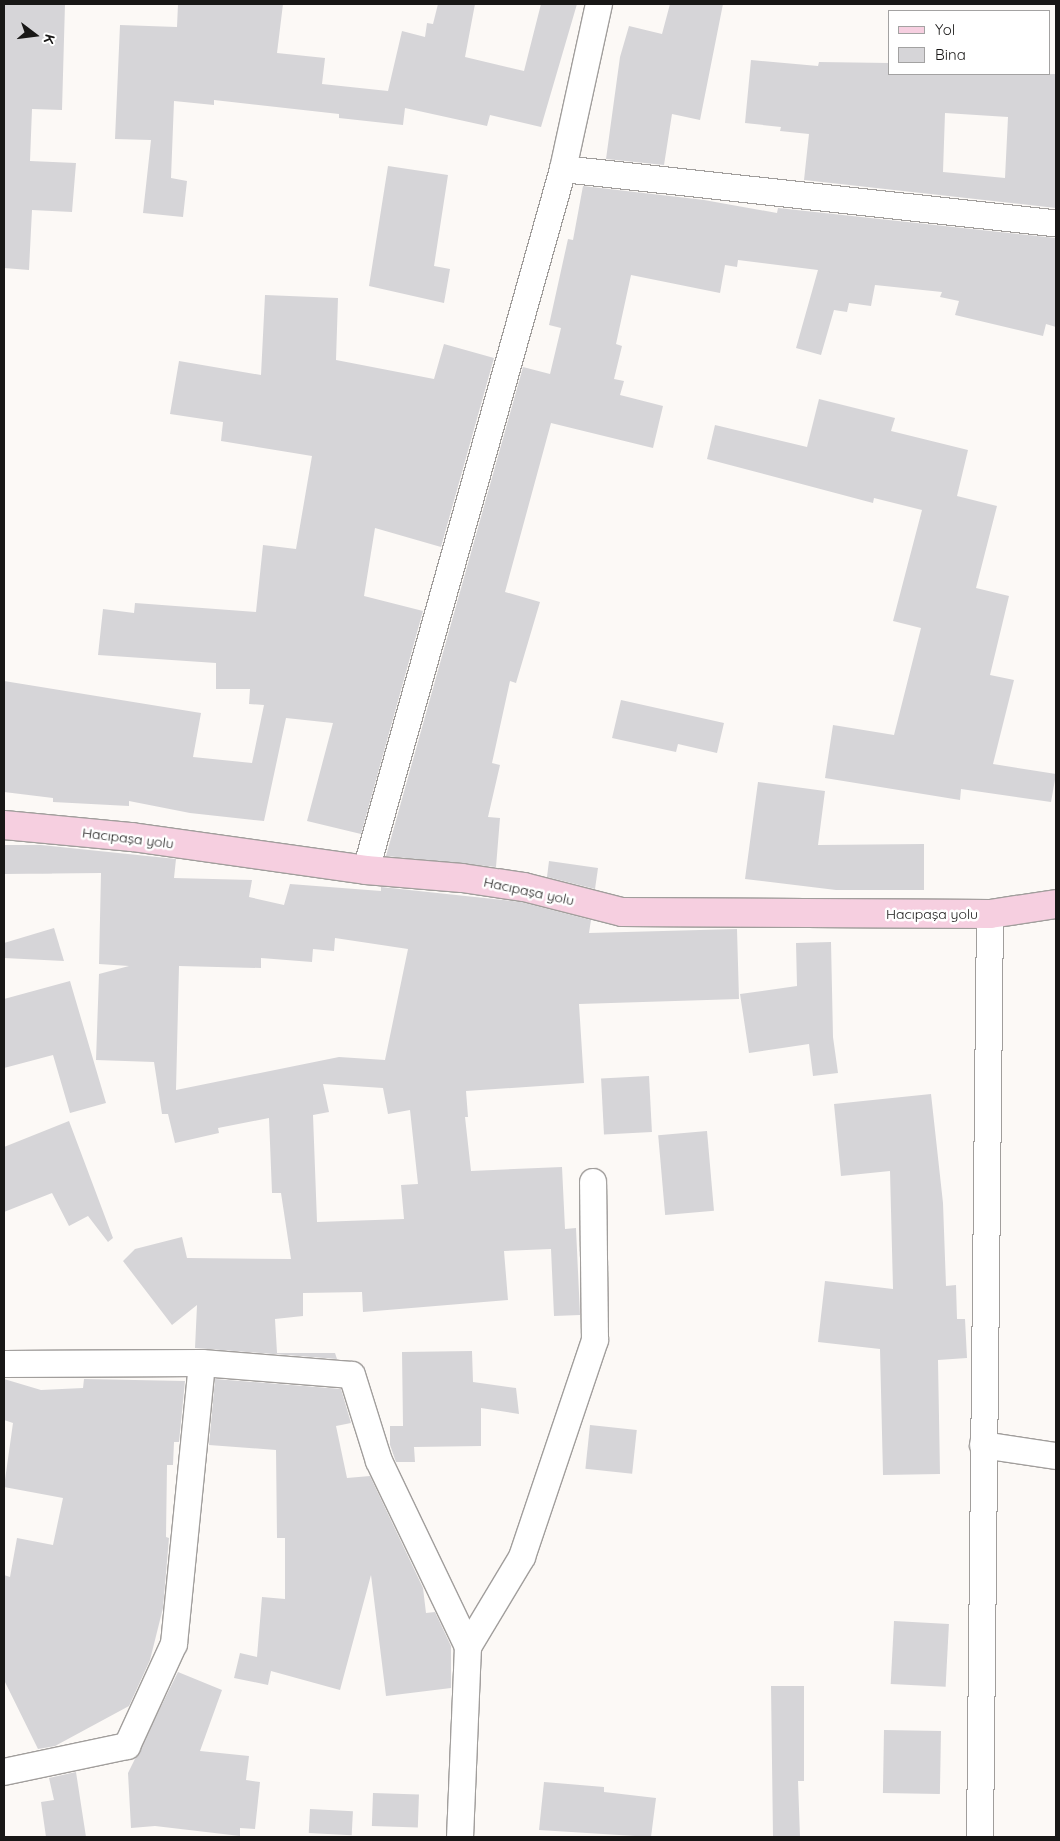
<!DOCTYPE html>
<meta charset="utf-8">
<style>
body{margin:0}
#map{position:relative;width:1060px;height:1841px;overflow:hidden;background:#fcf9f6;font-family:Quicksand,sans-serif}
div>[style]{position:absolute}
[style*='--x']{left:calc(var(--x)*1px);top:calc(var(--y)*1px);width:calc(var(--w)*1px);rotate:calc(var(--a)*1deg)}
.building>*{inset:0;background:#d6d5d8;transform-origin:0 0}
.roads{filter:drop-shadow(1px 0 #a19e9c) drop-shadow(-1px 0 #a19e9c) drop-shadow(0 1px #a19e9c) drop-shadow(0 -1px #a19e9c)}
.street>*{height:26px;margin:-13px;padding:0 13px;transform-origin:13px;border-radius:13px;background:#fff}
.secondary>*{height:28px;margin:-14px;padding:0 14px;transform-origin:14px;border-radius:14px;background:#f6cfe0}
span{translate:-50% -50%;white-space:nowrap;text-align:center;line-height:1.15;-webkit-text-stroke:5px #fff;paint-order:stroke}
.street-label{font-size:14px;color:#181716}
.frame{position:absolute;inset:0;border:5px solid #181716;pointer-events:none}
.legend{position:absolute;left:888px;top:10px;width:162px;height:65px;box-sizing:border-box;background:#fff;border:1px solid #a3a2a2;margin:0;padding:6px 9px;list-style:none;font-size:15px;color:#181716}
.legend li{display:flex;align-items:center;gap:10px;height:25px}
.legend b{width:25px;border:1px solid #a3a2a2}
.north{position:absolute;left:10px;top:10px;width:50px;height:50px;-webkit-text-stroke:4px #fff;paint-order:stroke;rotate:105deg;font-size:14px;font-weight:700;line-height:20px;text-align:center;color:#181716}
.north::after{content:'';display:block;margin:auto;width:18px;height:22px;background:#181716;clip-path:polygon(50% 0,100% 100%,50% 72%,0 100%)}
</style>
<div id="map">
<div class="building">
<i style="clip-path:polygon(65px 4px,62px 110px,32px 109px,30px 161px,76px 163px,72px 212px,32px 210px,29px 270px,4px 268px,4px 5px)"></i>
<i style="clip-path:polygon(178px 4px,283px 4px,277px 53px,325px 58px,322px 84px,388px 91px,402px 31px,425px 37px,427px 23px,433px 24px,438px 4px,475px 4px,465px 57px,524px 71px,541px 4px,577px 4px,541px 127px,490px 115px,487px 126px,405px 108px,403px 125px,339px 118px,339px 114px,214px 100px,214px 105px,174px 101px,171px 178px,187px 181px,183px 217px,143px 213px,151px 140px,115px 139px,120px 25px,177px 27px)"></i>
<i style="clip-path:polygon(670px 4px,723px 4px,700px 120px,672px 114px,664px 165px,606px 159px,620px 57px,629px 26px,662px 34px)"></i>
<i style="clip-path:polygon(evenodd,751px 60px,818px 66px,819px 62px,889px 63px,889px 74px,1056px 74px,1056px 208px,804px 180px,809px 134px,780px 131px,781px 127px,745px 123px,751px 60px,945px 113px,1008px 117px,1005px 178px,943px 172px,945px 113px)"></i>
<i style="clip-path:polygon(388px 166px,448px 175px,434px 266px,450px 269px,444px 303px,369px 286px)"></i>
<i style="clip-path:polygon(583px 186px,704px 200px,777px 213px,778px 208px,1056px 238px,1056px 327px,1046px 324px,1043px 336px,955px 315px,959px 301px,940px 297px,942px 292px,875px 285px,871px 306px,849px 303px,847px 312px,834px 310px,821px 355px,796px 348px,818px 270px,738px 260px,737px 267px,725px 265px,720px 293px,631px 275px,616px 344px,622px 346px,614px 379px,624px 381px,620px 395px,663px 406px,653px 448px,551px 423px,505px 592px,540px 602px,516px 683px,510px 681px,492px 763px,500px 765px,488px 817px,500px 818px,496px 867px,386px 856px,523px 367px,550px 374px,561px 328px,549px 325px,568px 239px,573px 240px)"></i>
<i style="clip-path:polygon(265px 295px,338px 298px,336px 360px,434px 379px,444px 344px,494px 358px,441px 547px,375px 528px,364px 596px,423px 611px,361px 834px,307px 821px,333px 723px,286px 718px,264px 821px,190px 813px,129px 801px,129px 806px,53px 802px,53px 798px,4px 792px,4px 681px,201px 713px,193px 757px,252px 763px,264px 705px,249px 704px,250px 689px,216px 689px,216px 663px,98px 655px,103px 609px,134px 613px,135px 603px,256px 612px,263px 545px,296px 549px,312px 456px,221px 441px,223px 422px,170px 414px,179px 361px,261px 375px)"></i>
<i style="clip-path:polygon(819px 399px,895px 418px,891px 431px,968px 450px,957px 496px,997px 506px,976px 588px,1009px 596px,990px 675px,1014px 680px,993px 764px,1056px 774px,1051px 802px,961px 789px,960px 800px,825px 778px,833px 725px,894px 735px,921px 628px,893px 621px,922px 510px,874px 498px,873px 503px,707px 459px,715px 425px,807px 447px)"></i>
<i style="clip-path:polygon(621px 700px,724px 723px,717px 753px,678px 744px,676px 752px,612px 738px)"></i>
<i style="clip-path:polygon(758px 782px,825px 791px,818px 845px,924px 844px,924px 890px,836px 890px,745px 879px)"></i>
<i style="clip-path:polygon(evenodd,4px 845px,41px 845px,176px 859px,174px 878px,252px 880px,249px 897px,284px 905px,290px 884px,381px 891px,381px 887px,521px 902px,591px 920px,589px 933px,737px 929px,739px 999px,579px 1004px,584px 1083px,466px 1091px,468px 1117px,465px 1117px,471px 1171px,562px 1167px,565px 1229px,576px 1228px,580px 1315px,554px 1316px,551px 1249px,504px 1251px,508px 1300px,363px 1312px,362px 1292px,303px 1293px,303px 1316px,275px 1319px,277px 1353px,335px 1353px,337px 1359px,195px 1348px,197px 1305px,172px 1325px,123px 1261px,135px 1249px,182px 1237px,187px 1258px,291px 1259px,281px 1193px,272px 1193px,269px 1118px,218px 1128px,219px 1133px,175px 1143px,168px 1114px,162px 1114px,154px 1062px,96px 1060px,99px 974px,129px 966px,99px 964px,101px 873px,4px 874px,4px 845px,335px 938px,408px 949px,385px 1060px,339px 1057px,176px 1090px,179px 966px,261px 968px,261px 958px,312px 962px,313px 949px,334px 951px,335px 938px,4px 845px,323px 1084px,383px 1088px,388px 1114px,410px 1110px,418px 1184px,401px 1185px,404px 1219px,317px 1222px,313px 1115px,329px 1112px,323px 1084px)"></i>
<i style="clip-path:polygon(549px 861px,598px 868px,595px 889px,547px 877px)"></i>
<i style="clip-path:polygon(54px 928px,64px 961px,4px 958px,4px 943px)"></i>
<i style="clip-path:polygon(831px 942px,833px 1037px,838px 1073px,813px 1076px,809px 1044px,749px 1053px,740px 994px,797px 986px,796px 943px)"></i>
<i style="clip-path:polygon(70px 981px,106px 1103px,70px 1113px,53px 1055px,4px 1068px,4px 999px)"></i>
<i style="left:649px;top:1076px;width:56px;height:48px;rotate:87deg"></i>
<i style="clip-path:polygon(931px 1094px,943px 1203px,946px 1286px,956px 1285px,957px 1319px,965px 1319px,967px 1358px,938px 1360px,940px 1474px,883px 1475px,880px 1349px,818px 1342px,825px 1281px,893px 1289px,890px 1171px,841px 1176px,834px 1104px)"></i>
<i style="clip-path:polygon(69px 1121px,113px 1238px,108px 1242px,88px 1216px,69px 1226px,52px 1193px,4px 1212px,4px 1147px)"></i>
<i style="left:707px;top:1131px;width:80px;height:49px;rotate:85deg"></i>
<i style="clip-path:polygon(472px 1351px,473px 1382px,516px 1388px,519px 1414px,481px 1408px,481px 1446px,414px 1447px,415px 1462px,396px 1462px,390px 1445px,390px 1426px,403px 1426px,402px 1352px)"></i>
<i style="clip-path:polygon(4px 1379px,41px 1390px,83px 1388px,84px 1379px,185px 1381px,179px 1442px,174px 1442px,173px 1465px,167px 1465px,166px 1537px,169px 1538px,163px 1608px,150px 1660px,129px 1706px,55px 1746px,38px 1749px,4px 1680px,4px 1575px,10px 1577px,17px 1538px,53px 1545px,63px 1498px,4px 1487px,13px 1423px,4px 1420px)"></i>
<i style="clip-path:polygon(215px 1379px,341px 1389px,351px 1423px,336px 1426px,347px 1478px,370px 1476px,423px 1588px,426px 1613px,435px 1612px,451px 1646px,451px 1688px,386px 1696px,371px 1575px,340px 1690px,271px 1671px,268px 1685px,234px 1678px,240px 1653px,257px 1657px,262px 1597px,285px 1599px,285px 1538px,277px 1538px,276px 1450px,209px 1445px)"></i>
<i style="left:590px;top:1425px;width:47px;height:44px;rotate:6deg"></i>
<i style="left:894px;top:1621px;width:55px;height:63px;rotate:3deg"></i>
<i style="clip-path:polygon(178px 1672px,222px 1690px,200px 1751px,249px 1756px,246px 1780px,260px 1782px,255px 1829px,240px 1828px,240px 1836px,155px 1826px,131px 1828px,128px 1773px)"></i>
<i style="clip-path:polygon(771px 1686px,804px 1686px,804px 1781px,798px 1781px,800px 1837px,773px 1837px)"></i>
<i style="left:884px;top:1730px;width:57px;height:63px;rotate:1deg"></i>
<i style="clip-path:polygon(76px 1772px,86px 1837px,46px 1837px,41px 1802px,54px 1800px,49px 1778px)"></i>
<i style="clip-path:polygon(544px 1782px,604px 1787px,604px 1792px,656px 1798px,651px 1837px,539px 1830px)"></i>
<i style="left:373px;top:1793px;width:46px;height:33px;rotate:2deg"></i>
<i style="left:310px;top:1809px;width:43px;height:24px;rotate:3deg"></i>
</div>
<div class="roads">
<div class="street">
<i style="--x:563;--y:169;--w:496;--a:6.3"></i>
<i style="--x:366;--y:870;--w:728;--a:-74.3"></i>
<i style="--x:563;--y:169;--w:169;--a:-77.7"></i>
<i style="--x:4;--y:1364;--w:198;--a:-0.3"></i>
<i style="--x:202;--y:1363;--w:150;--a:4.6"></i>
<i style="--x:352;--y:1375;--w:90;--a:72.6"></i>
<i style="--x:379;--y:1461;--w:206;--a:64.4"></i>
<i style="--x:468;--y:1647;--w:190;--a:92.4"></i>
<i style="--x:983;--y:1445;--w:74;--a:8.6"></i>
<i style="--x:468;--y:1647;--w:105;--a:-59"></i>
<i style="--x:522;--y:1557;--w:229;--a:-71.4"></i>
<i style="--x:595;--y:1340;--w:158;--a:-90.7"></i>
<i style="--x:4;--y:1772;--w:126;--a:-11.9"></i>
<i style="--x:127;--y:1746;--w:112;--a:-65.3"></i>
<i style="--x:174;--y:1644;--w:282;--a:-84.3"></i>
<i style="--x:980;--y:1837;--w:923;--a:-89.38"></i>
</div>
<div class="secondary">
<i style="--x:4;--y:825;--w:129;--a:5.4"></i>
<i style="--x:132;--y:837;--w:236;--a:8"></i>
<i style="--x:366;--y:870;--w:96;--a:4.8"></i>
<i style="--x:462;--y:878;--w:63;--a:8.3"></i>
<i style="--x:524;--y:887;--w:101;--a:14.3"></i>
<i style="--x:622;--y:912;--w:368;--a:0.3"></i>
<i style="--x:990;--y:914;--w:67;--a:-8.6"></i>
</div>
</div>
<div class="street-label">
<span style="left:128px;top:838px;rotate:7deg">Hacıpaşa yolu</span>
<span style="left:529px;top:891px;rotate:12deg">Hacıpaşa yolu</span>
<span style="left:932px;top:914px">Hacıpaşa yolu</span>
</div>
<div class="frame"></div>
<ul class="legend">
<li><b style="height:6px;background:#f6cfe0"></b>Yol</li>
<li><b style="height:14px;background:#d6d5d8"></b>Bina</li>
</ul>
<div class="north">K</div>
</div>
